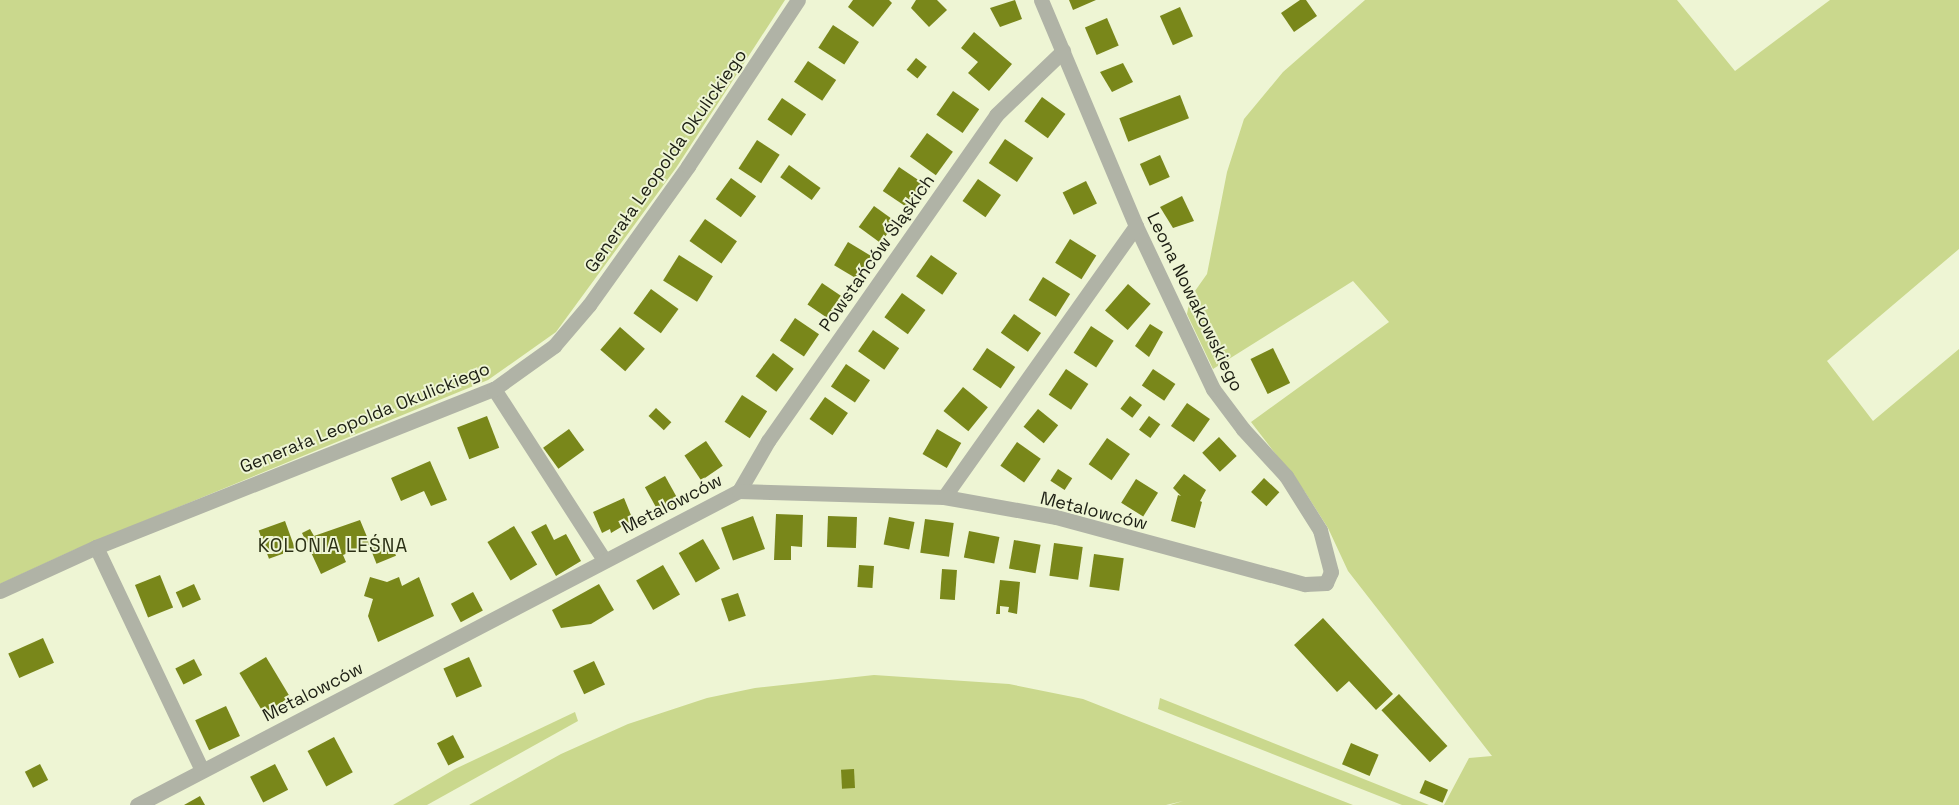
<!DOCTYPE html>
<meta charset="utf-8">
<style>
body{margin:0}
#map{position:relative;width:1959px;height:805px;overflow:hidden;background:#eef5d4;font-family:"Space Grotesk",sans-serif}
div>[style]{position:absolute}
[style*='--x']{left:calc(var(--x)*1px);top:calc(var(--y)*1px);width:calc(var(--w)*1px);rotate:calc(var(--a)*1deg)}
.green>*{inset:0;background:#cad88d}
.building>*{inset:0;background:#79871a;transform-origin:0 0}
.minor>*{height:15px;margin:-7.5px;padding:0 7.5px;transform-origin:7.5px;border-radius:7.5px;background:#b0b3a6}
span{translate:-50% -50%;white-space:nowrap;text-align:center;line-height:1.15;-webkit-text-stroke:4px #eef5d4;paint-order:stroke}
.street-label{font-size:18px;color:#1c1e13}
.neighbourhood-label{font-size:19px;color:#2b3015;letter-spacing:1px}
</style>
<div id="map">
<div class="green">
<i style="clip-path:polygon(0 0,785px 0,676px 168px,556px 332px,488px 380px,74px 550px,0 584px)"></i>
<i style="clip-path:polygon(1365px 0,1677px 0,1735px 71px,1830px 0,1959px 0,1959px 249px,1827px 361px,1873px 421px,1959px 349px,1959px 805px,1444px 805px,1469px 758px,1492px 756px,1348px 571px,1328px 528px,1305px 492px,1251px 422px,1389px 322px,1353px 281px,1213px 369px,1187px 314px,1190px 298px,1207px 274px,1227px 172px,1244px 119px,1283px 72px)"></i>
<i style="clip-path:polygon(874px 675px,1009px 684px,1083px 699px,1353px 805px,1170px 805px,1183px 801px,1166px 805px,469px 805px,561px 754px,628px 724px,707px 698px,755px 688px)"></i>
<i style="clip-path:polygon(1160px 698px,1429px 805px,1402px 805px,1158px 709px)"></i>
<i style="clip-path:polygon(575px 712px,578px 721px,427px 805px,393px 805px,455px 769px)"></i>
</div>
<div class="building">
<i style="clip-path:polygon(853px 0,889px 0,892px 3px,873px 27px,848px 7px)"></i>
<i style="clip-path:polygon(916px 0,937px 0,947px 10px,929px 27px,911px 8px)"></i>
<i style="clip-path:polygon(1015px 0,1022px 19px,1000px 27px,990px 8px)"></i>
<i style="clip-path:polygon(1069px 0,1096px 0,1073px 10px)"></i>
<i style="clip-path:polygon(1300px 0,1306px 0,1317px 16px,1294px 32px,1281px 13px)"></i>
<i style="left:1180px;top:7px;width:32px;height:22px;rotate:66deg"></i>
<i style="left:1107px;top:18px;width:30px;height:24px;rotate:67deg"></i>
<i style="left:833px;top:25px;width:31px;height:27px;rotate:33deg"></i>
<i style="clip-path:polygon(974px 32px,1012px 64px,989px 91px,968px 73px,978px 62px,961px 48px)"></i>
<i style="left:916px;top:58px;width:14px;height:15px;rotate:39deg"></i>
<i style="left:808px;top:61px;width:34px;height:25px;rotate:34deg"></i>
<i style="clip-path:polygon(1123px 63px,1133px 82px,1112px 92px,1100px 72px)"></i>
<i style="left:953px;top:91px;width:32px;height:29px;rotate:35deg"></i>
<i style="left:1180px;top:95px;width:25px;height:65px;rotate:69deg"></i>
<i style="left:1042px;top:97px;width:29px;height:30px;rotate:36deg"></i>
<i style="left:782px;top:98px;width:29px;height:26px;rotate:34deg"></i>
<i style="left:927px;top:133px;width:32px;height:29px;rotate:36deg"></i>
<i style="left:1005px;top:139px;width:34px;height:29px;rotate:34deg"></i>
<i style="left:757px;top:140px;width:27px;height:34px;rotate:33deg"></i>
<i style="left:1160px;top:155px;width:24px;height:22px;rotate:66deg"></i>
<i style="left:789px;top:165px;width:39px;height:15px;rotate:36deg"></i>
<i style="left:899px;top:167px;width:30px;height:29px;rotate:34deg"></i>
<i style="left:731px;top:178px;width:31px;height:26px;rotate:36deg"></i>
<i style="left:978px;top:179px;width:28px;height:27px;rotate:35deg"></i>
<i style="left:1086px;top:181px;width:25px;height:26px;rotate:64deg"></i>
<i style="clip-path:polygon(1182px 196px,1194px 221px,1173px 228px,1160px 207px)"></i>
<i style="left:874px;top:206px;width:27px;height:26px;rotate:36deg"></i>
<i style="left:705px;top:219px;width:39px;height:27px;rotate:35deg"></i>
<i style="left:1070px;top:239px;width:31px;height:28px;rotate:32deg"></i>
<i style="left:848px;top:242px;width:27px;height:27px;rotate:31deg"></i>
<i style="left:679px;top:255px;width:40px;height:30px;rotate:32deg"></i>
<i style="left:931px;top:255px;width:32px;height:26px;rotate:35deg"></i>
<i style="left:1043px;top:277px;width:32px;height:27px;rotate:32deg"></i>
<i style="left:822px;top:283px;width:25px;height:26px;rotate:34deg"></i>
<i style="left:1128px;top:284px;width:30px;height:35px;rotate:41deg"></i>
<i style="left:651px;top:289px;width:34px;height:30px;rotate:36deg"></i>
<i style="left:902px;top:293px;width:29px;height:30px;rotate:36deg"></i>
<i style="left:1014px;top:314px;width:33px;height:23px;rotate:35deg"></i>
<i style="left:795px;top:318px;width:29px;height:27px;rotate:34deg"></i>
<i style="clip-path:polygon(1150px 324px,1163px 332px,1149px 357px,1135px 346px)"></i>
<i style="left:1091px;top:326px;width:27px;height:32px;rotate:33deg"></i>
<i style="left:620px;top:327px;width:33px;height:30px;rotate:41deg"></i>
<i style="left:873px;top:330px;width:32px;height:26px;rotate:35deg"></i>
<i style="left:987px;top:348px;width:34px;height:26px;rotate:34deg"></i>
<i style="left:1273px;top:348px;width:39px;height:25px;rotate:64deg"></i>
<i style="left:773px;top:353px;width:26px;height:29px;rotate:37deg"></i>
<i style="left:846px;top:364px;width:29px;height:27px;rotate:34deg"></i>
<i style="left:1066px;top:369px;width:27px;height:31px;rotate:34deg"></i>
<i style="left:1153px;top:369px;width:27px;height:20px;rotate:34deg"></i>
<i style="left:963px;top:387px;width:32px;height:31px;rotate:39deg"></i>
<i style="left:742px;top:395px;width:30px;height:32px;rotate:33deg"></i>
<i style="left:1130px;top:396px;width:15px;height:16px;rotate:37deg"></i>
<i style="left:825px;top:397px;width:28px;height:27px;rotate:35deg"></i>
<i style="left:1187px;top:403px;width:28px;height:28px;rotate:35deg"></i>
<i style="left:656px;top:408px;width:21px;height:11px;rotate:43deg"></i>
<i style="left:1038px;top:409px;width:26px;height:23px;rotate:39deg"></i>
<i style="left:487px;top:416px;width:34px;height:32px;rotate:69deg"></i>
<i style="left:1149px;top:416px;width:14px;height:17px;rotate:36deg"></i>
<i style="left:569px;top:429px;width:26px;height:32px;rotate:54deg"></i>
<i style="left:937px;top:429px;width:28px;height:29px;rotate:30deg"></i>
<i style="left:1219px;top:437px;width:26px;height:23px;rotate:47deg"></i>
<i style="left:1107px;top:438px;width:28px;height:32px;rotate:35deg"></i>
<i style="left:706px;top:441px;width:30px;height:26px;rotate:56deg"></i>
<i style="left:1017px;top:442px;width:29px;height:29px;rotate:35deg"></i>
<i style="clip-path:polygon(430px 461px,447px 500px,431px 506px,424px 491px,401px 501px,391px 478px)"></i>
<i style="left:1058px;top:469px;width:17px;height:14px;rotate:33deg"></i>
<i style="clip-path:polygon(1184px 474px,1206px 490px,1200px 501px,1202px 502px,1195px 528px,1171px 521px,1178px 495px,1181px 496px,1173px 488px)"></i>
<i style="left:665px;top:476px;width:29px;height:23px;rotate:61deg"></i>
<i style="left:1264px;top:478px;width:21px;height:19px;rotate:43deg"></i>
<i style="left:1136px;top:479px;width:26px;height:28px;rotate:32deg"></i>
<i style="clip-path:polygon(624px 498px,633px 520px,611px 533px,610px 529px,602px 533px,593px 512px)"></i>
<i style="clip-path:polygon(776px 514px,803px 515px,802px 547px,791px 546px,791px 560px,774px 560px)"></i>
<i style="left:753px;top:516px;width:35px;height:34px;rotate:70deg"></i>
<i style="left:828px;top:516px;width:29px;height:31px;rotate:2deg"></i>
<i style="left:889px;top:517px;width:26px;height:28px;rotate:11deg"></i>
<i style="left:925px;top:519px;width:29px;height:34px;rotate:8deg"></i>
<i style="clip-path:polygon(360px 520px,370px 544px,343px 555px,346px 562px,321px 574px,302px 533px,310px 529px,314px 536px)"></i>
<i style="left:285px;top:521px;width:30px;height:28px;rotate:70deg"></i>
<i style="clip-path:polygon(546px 524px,554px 540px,566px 534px,581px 561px,556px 576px,531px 532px)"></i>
<i style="left:514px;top:526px;width:45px;height:31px;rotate:59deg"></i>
<i style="left:969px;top:531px;width:31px;height:27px;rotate:11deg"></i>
<i style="left:703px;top:539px;width:34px;height:28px;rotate:60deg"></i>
<i style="left:1014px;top:540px;width:27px;height:29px;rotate:10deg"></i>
<i style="left:390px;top:541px;width:16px;height:21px;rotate:68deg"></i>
<i style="left:1054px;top:543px;width:29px;height:33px;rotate:8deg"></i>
<i style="left:1094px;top:554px;width:30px;height:33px;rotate:8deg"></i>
<i style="left:663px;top:565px;width:34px;height:31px;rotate:60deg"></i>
<i style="left:859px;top:565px;width:15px;height:22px;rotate:4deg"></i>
<i style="left:942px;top:569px;width:15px;height:30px;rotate:4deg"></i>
<i style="left:160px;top:575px;width:35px;height:27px;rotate:68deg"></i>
<i style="clip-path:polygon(370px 577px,387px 582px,399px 577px,402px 586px,419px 577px,434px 616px,378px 642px,368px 616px,373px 599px,364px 596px)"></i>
<i style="clip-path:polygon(1000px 580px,1020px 582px,1017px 614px,1008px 612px,1009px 607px,1000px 606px,1000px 614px,996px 614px)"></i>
<i style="left:194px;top:584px;width:17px;height:20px;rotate:66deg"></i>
<i style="clip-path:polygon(599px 584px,614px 610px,591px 624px,561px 628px,552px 610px)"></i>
<i style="left:473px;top:592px;width:21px;height:25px;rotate:62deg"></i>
<i style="left:738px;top:593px;width:24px;height:18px;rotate:71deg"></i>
<i style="clip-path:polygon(1323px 618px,1393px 694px,1376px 710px,1349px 681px,1337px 692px,1294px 645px)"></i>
<i style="left:43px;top:638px;width:27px;height:38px;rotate:66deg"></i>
<i style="left:266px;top:657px;width:47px;height:31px;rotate:59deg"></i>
<i style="left:469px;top:657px;width:32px;height:28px;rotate:66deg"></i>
<i style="left:194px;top:659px;width:18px;height:21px;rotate:63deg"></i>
<i style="left:594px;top:661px;width:26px;height:23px;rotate:65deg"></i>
<i style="left:1399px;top:694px;width:71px;height:24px;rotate:47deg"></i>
<i style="left:226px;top:706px;width:33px;height:34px;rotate:65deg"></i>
<i style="left:453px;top:735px;width:25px;height:18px;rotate:63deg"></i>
<i style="left:334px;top:737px;width:40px;height:30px;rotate:62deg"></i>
<i style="left:1351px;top:743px;width:30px;height:23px;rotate:23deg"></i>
<i style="left:40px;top:764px;width:18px;height:17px;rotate:63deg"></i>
<i style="left:275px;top:764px;width:29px;height:28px;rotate:63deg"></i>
<i style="left:854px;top:769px;width:19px;height:13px;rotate:87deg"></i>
<i style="left:1425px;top:780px;width:25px;height:14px;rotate:23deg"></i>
<i style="clip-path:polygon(200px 796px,205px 805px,184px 805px)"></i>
</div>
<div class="minor">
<i style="--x:494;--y:389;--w:203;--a:57.2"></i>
<i style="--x:739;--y:491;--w:58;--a:-59.9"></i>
<i style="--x:768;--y:441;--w:398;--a:-55"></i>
<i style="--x:996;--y:115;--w:93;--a:-43.7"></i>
<i style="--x:944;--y:497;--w:332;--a:-54.7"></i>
<i style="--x:96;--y:547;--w:247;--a:64.6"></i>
<i style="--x:0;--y:591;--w:106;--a:-24.6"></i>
<i style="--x:96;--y:547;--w:428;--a:-21.7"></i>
<i style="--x:494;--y:389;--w:74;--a:-35.6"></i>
<i style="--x:554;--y:346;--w:54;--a:-49.5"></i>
<i style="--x:589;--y:305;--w:171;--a:-54.5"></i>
<i style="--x:688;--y:166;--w:199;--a:-56.5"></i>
<i style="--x:137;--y:805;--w:679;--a:-27.55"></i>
<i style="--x:739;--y:491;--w:205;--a:1.7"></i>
<i style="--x:944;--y:497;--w:114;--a:10.1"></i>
<i style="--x:1056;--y:517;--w:258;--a:15.1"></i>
<i style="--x:1305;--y:584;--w:21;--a:-3"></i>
<i style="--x:1326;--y:583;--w:12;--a:-66"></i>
<i style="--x:1331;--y:572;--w:43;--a:-104.7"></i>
<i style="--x:1320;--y:530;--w:64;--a:-122.2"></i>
<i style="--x:1286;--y:476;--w:64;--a:-132.5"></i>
<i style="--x:1243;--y:429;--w:50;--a:-126.9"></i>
<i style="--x:1213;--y:389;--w:180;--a:-115.3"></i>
<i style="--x:1136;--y:226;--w:245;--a:-112.8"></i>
</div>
<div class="street-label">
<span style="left:666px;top:161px;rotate:-55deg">Generała Leopolda Okulickiego</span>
<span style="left:877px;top:253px;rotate:-55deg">Powstańców Śląskich</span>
<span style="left:1195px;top:302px;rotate:64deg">Leona Nowakowskiego</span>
<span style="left:365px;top:418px;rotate:-22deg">Generała Leopolda Okulickiego</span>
<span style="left:672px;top:504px;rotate:-27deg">Metalowców</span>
<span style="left:1094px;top:511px;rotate:14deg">Metalowców</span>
<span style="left:313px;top:692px;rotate:-27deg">Metalowców</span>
</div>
<div class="neighbourhood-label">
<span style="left:333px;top:546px">KOLONIA LEŚNA</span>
</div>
</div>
